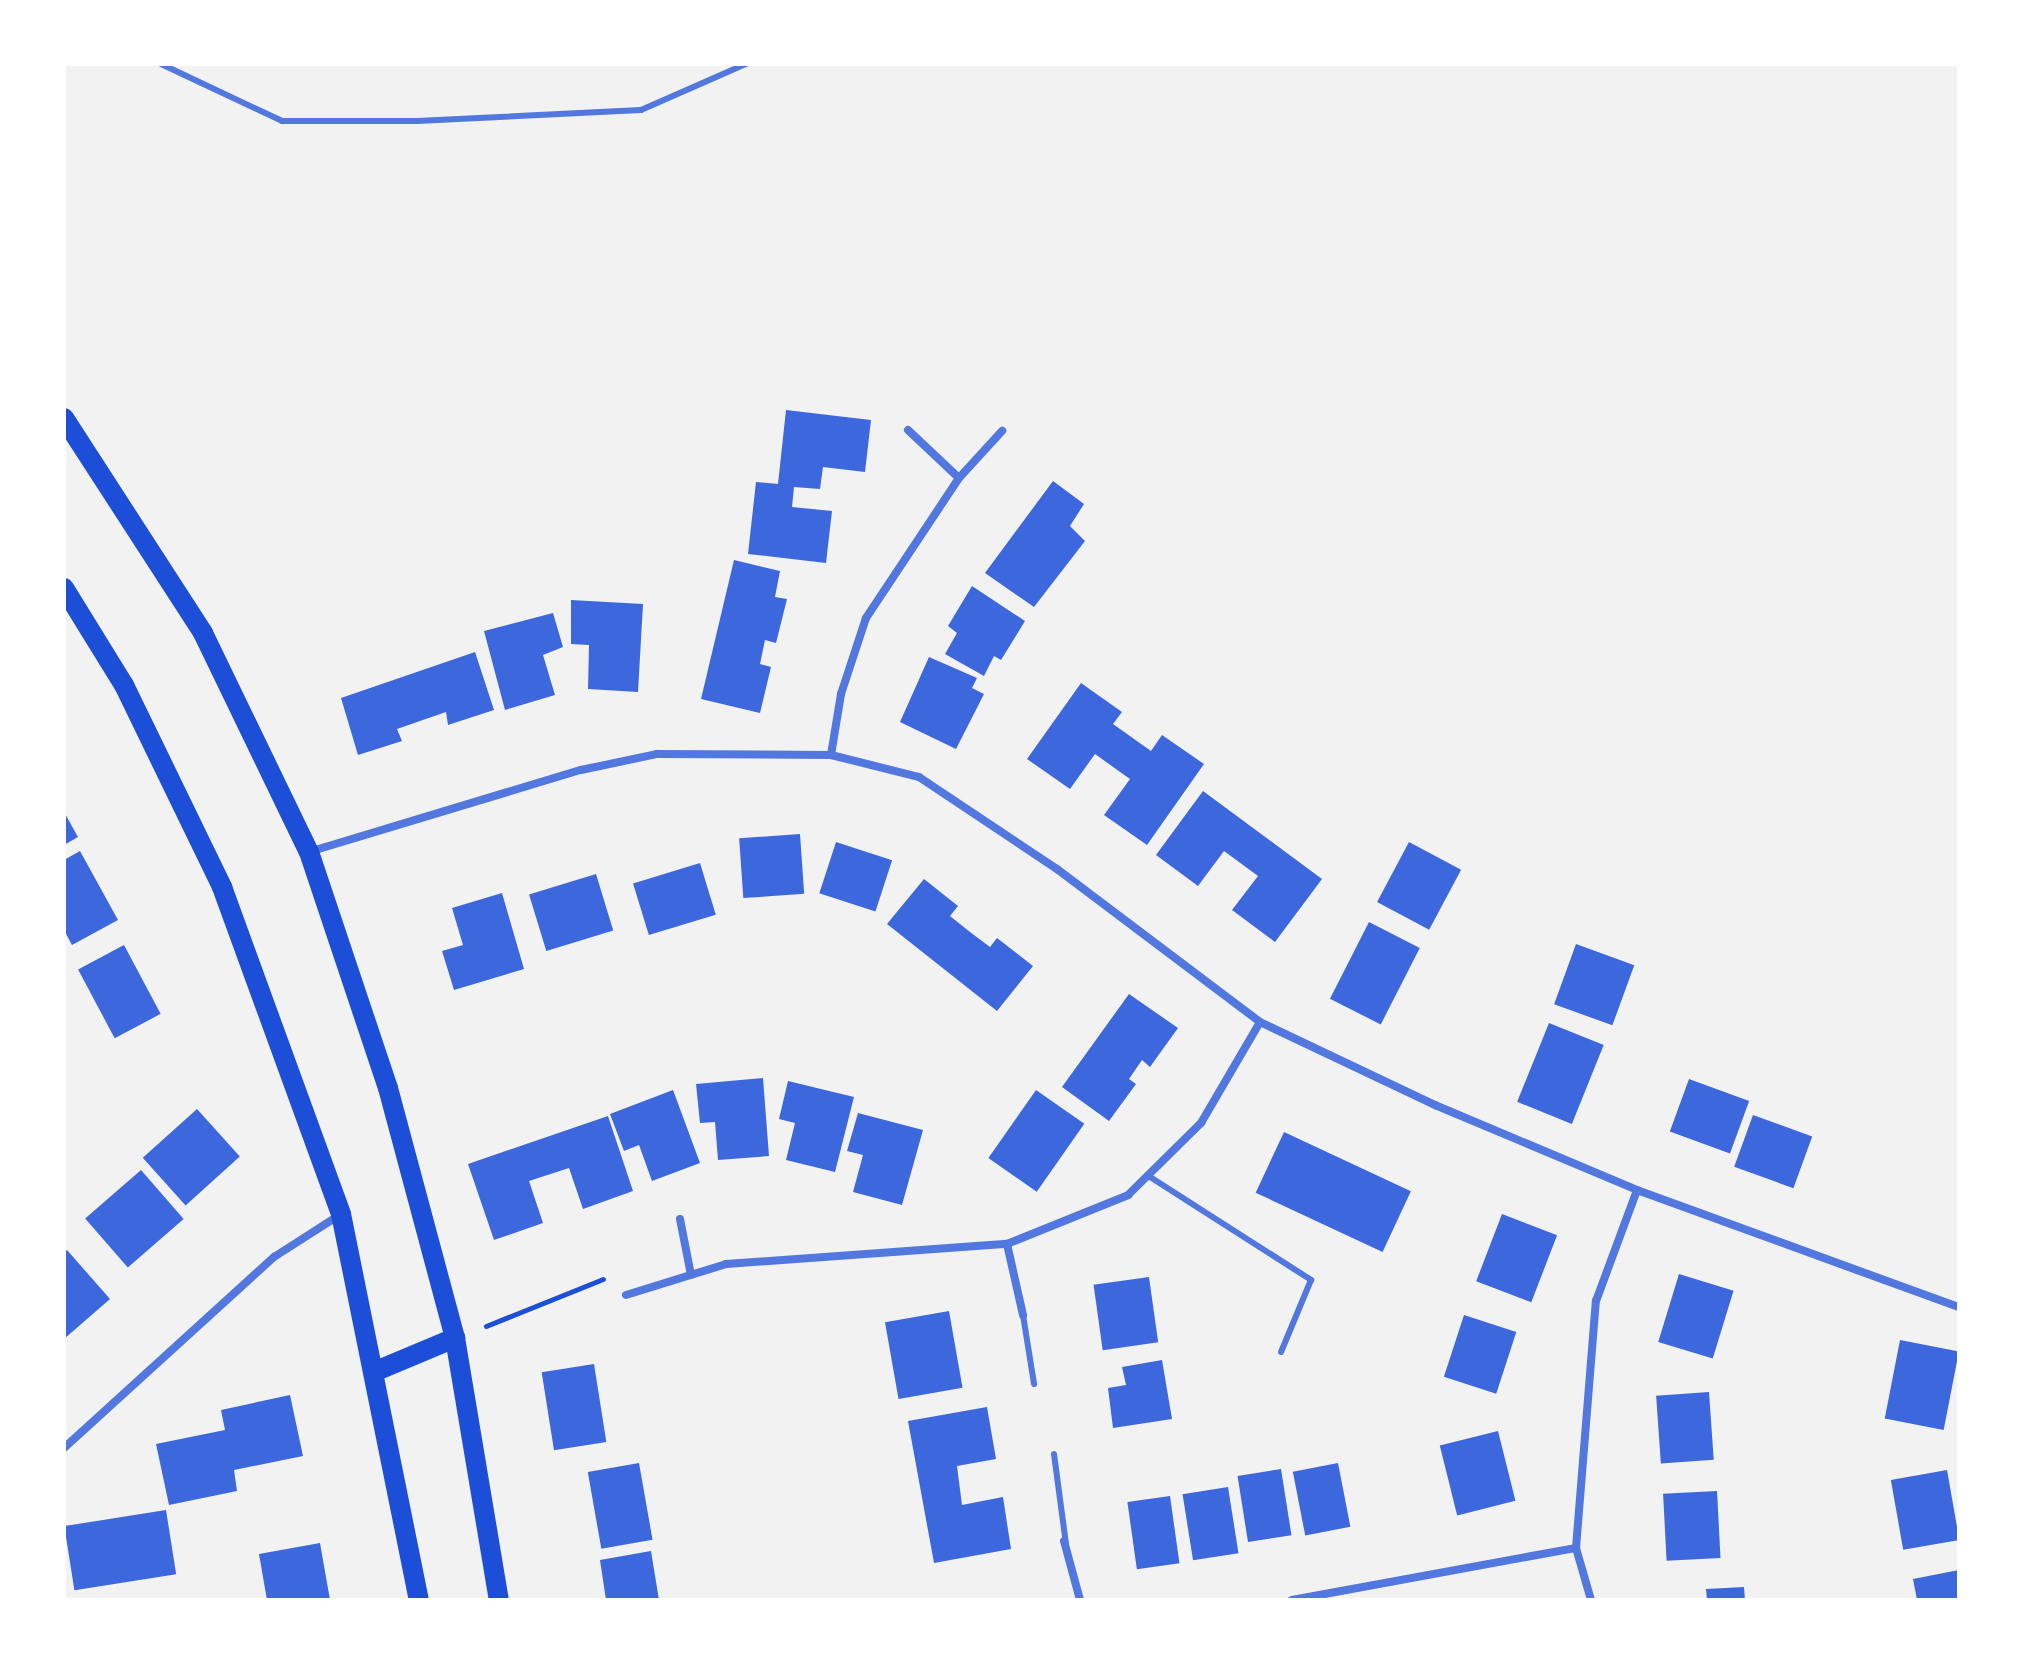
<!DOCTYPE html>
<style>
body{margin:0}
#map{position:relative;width:2023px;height:1664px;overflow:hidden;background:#f2f2f2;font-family:"Crimson Pro",serif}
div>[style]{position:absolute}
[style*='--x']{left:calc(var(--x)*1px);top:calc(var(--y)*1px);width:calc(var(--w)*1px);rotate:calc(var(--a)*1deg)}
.building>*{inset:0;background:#3d67dc;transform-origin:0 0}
.path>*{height:5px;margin:-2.5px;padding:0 2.5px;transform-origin:2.5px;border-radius:2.5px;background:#1d4ed8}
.service>*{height:6px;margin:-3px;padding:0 3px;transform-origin:3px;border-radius:3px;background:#5277de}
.minor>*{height:8px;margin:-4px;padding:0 4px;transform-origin:4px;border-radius:4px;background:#5277de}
.primary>*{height:20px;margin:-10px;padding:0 10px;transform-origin:10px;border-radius:10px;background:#1d4ed8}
span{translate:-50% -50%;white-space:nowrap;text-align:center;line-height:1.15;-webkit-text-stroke:8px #fff;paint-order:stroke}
.frame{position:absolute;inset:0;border:66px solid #fff;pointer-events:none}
</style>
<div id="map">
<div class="building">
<i style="clip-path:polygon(786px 410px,871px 420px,865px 472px,823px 467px,820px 489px,794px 487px,792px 507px,832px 511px,826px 563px,748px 554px,756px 482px,778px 484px)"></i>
<i style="clip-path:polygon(1053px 481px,1084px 504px,1070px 526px,1085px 541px,1034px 607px,985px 573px)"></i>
<i style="clip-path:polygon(734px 560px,780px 571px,775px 597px,787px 599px,776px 643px,765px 640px,760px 664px,771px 667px,760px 713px,701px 699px)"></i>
<i style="clip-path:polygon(972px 586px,1025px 621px,1001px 660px,994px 656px,984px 676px,945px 654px,957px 633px,948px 626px)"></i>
<i style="clip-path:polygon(571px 600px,643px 604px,638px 692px,588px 689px,589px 645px,571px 644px)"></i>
<i style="clip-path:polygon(553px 613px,563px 647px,543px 655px,555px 695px,505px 710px,484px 631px)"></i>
<i style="clip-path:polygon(475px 652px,494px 710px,448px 725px,446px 712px,420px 721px,397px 729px,402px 741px,358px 755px,341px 698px)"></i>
<i style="clip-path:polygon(929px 657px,977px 678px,972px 688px,984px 694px,956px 749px,900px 722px)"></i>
<i style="clip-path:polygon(1081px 683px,1122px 712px,1113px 724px,1151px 751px,1162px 735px,1204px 764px,1147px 845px,1104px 815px,1130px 779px,1095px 754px,1070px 789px,1027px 759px)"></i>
<i style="clip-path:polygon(1203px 791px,1322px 879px,1275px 942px,1232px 910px,1258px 876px,1239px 862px,1224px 851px,1198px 886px,1156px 855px)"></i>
<i style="clip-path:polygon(64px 812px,78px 837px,64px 845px)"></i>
<i style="left:800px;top:834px;width:60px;height:61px;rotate:86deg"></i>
<i style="left:836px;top:842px;width:59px;height:54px;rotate:18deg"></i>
<i style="left:1409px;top:842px;width:59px;height:68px;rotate:28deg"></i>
<i style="clip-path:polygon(80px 851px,118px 920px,72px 945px,64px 930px,64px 860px)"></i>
<i style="left:700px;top:863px;width:54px;height:70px;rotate:73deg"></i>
<i style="left:596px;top:874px;width:59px;height:70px;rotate:73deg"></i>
<i style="clip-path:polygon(924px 879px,958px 906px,950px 916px,970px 932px,990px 947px,997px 938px,1033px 966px,997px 1011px,887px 924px)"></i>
<i style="clip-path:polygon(502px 893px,524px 969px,454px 990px,442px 951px,463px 945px,452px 908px)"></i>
<i style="left:1369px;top:922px;width:57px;height:86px;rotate:27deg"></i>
<i style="left:1576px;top:944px;width:62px;height:64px;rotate:20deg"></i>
<i style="left:124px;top:945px;width:78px;height:52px;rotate:62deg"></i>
<i style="clip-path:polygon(1129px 994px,1178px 1028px,1150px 1067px,1142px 1060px,1129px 1079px,1136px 1084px,1109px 1121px,1062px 1087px)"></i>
<i style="left:1549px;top:1023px;width:59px;height:85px;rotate:22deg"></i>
<i style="clip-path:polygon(763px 1078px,769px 1156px,718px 1160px,715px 1122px,700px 1123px,696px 1084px)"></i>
<i style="left:1689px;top:1079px;width:64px;height:56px;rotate:20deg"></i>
<i style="clip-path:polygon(788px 1081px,854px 1097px,835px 1172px,786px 1160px,795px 1123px,779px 1119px)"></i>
<i style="clip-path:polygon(673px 1090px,700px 1163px,652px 1181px,639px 1145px,624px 1151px,610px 1114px)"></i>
<i style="left:1036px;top:1090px;width:59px;height:83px;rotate:35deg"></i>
<i style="left:197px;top:1109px;width:64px;height:73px;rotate:48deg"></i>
<i style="clip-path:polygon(858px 1113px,923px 1130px,902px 1205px,853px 1192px,863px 1155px,847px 1151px)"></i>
<i style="left:1753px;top:1115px;width:63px;height:55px;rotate:20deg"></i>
<i style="clip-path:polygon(608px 1116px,633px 1191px,583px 1209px,569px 1168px,529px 1181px,543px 1223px,494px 1240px,468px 1164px)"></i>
<i style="left:1284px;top:1132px;width:140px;height:67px;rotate:25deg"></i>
<i style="left:141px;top:1170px;width:65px;height:74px;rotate:49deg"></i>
<i style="left:1502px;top:1214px;width:59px;height:72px;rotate:21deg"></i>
<i style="clip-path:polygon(67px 1250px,110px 1299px,64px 1339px,64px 1253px)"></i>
<i style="left:1679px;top:1274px;width:57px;height:71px;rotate:17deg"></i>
<i style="left:1149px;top:1277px;width:66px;height:56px;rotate:82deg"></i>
<i style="left:949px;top:1311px;width:78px;height:65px;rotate:80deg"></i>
<i style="left:1464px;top:1315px;width:55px;height:65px;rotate:18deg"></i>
<i style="left:1900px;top:1340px;width:60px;height:80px;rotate:11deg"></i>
<i style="clip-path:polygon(1162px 1360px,1172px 1419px,1113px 1428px,1108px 1388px,1126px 1385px,1122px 1367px)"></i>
<i style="left:594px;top:1364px;width:79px;height:53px;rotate:81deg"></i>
<i style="left:1709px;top:1392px;width:68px;height:53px;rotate:86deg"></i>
<i style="clip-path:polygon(290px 1395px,303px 1456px,234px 1470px,237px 1491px,169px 1505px,156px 1444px,225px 1430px,221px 1410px)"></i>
<i style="clip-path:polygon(987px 1407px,996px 1459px,957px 1466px,962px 1505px,1003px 1497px,1011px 1549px,934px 1563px,908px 1421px)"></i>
<i style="left:1498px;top:1431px;width:72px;height:60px;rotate:76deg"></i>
<i style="left:639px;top:1463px;width:78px;height:52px;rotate:80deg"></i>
<i style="left:1338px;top:1463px;width:65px;height:46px;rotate:79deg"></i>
<i style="left:1281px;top:1469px;width:67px;height:44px;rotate:81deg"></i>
<i style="left:1947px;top:1470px;width:71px;height:57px;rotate:80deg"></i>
<i style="left:1228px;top:1487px;width:67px;height:46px;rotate:81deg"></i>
<i style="left:1717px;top:1491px;width:67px;height:54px;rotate:87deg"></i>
<i style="left:1170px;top:1496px;width:68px;height:43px;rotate:82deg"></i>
<i style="left:166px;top:1510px;width:65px;height:103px;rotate:81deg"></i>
<i style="clip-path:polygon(320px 1543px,330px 1600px,267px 1600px,259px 1554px)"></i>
<i style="clip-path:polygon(651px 1551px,659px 1600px,606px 1600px,600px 1560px)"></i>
<i style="clip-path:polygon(1959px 1570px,1959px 1600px,1917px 1600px,1913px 1579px)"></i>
<i style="clip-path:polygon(1744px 1587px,1745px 1600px,1707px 1600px,1706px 1589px)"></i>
</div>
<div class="path">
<i style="--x:486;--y:1326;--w:126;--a:-21.9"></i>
</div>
<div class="service">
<i style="--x:161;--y:64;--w:134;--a:25.2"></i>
<i style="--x:282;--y:121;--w:135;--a:0"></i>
<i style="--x:417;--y:121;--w:224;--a:-2.8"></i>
<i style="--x:641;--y:110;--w:115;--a:-23.7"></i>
<i style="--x:1147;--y:1175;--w:195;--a:32.6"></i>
<i style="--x:1311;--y:1280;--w:78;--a:112.6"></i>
<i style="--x:1023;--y:1315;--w:70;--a:80.9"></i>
<i style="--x:1054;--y:1454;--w:91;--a:82.4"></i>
</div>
<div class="minor">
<i style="--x:908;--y:430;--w:70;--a:43.3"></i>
<i style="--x:831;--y:755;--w:62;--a:-80.7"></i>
<i style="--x:841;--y:694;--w:80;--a:-71.8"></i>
<i style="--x:866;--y:618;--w:168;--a:-56.4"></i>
<i style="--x:959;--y:478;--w:64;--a:-47.5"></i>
<i style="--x:312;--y:851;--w:281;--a:-16.8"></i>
<i style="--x:581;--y:770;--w:78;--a:-11.9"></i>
<i style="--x:657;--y:754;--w:174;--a:0.3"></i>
<i style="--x:831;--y:755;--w:91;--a:14"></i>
<i style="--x:919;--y:777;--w:166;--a:33.7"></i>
<i style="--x:1057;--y:869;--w:254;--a:37"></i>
<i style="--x:1260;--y:1022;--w:194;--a:25.4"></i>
<i style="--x:1435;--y:1105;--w:219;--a:22.8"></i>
<i style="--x:1637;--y:1190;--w:343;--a:20"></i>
<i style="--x:680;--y:1219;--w:57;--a:78.9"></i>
<i style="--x:1007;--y:1244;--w:73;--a:77.3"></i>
<i style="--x:626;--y:1295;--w:105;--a:-17.2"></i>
<i style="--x:726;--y:1264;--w:282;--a:-4.1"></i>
<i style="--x:1007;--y:1244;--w:131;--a:-22"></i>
<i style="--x:1128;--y:1195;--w:103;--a:-44.6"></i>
<i style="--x:1201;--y:1123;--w:117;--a:-59.7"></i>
<i style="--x:64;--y:1448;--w:284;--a:-42.3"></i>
<i style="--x:274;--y:1257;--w:80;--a:-32.7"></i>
<i style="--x:1064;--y:1541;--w:61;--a:74.8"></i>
<i style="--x:1576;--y:1548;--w:54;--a:73.9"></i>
<i style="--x:1292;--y:1600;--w:289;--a:-10.4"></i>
<i style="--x:1576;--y:1548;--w:248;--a:-85.4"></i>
<i style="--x:1596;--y:1301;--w:118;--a:-69.7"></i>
</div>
<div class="primary">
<i style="--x:64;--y:418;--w:256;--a:57.1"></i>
<i style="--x:203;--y:633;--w:243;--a:64.2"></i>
<i style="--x:309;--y:852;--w:249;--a:71.5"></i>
<i style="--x:388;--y:1088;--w:259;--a:75"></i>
<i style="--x:455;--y:1338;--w:266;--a:80.5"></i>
<i style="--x:64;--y:588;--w:114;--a:58.3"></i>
<i style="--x:124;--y:685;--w:225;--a:64.1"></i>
<i style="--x:222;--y:887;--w:348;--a:70"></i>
<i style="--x:341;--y:1214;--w:394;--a:78.6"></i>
<i style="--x:376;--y:1371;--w:86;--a:-22.7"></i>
</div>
<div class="frame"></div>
</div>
